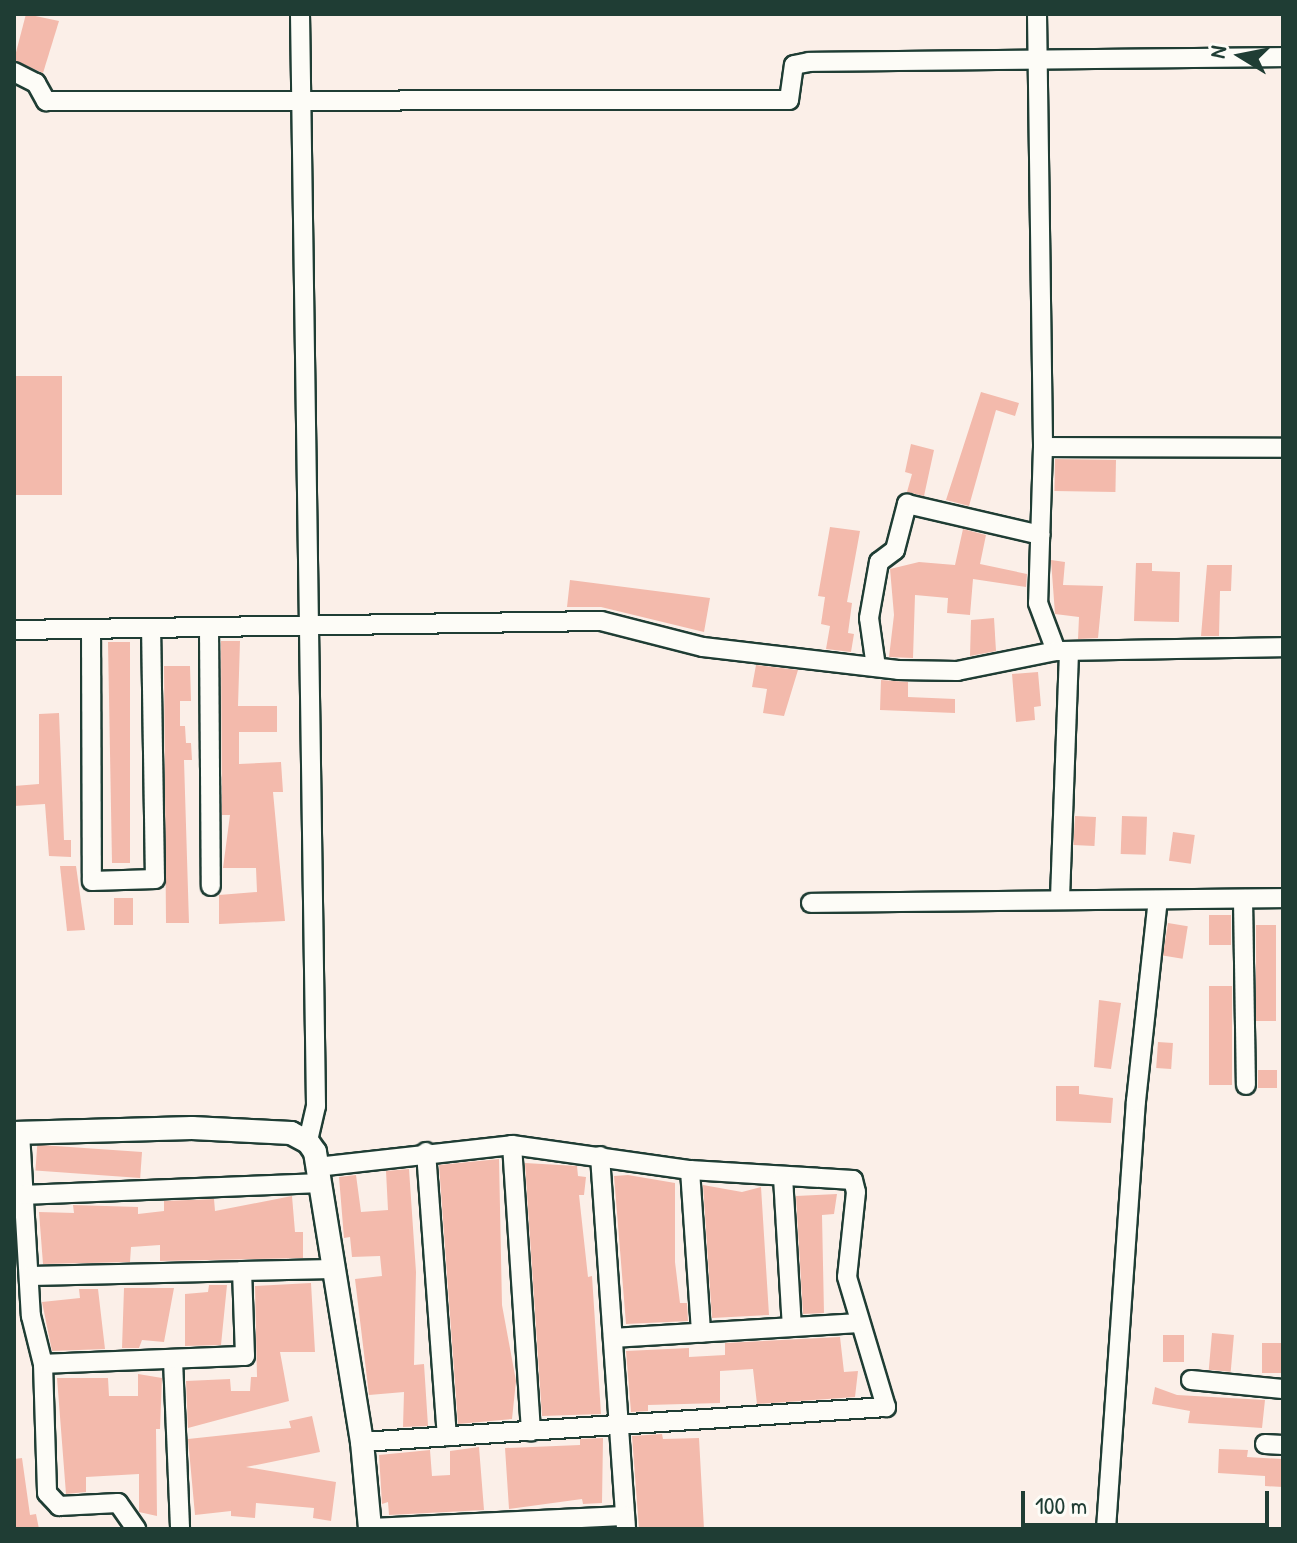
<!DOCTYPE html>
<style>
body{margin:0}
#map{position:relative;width:1297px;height:1543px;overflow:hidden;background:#fbefe8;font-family:"Patrick Hand",sans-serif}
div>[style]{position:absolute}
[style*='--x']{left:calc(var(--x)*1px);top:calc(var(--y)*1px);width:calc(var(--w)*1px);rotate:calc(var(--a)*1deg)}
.building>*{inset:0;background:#f3baac;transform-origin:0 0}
.roads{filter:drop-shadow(2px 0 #1f3d34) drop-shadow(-2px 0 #1f3d34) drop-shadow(0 2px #1f3d34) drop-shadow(0 -2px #1f3d34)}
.minor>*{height:18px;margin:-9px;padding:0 9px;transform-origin:9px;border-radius:9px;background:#fdfcf7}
.tertiary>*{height:22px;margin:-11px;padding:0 11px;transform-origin:11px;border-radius:11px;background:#fdfcf7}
span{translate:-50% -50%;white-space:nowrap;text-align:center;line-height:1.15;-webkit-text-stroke:6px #fdfcf7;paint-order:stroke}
.frame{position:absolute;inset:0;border:16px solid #1f3d34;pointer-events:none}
.north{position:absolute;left:1201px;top:16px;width:80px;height:80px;-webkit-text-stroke:6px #fdfcf7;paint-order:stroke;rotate:280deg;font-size:22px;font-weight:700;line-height:32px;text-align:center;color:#1f3d34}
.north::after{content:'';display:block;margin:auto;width:28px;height:36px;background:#1f3d34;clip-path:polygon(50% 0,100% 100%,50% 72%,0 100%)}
.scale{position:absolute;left:1021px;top:1491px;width:248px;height:36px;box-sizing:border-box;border:4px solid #1f3d34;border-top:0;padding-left:10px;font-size:24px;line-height:28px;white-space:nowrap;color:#1f3d34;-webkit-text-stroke:6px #fdfcf7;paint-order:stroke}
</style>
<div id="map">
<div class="building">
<i style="clip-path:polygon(26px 14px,59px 21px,43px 73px,14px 60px)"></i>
<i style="left:14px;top:376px;width:48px;height:119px"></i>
<i style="clip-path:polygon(981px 392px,1019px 403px,1015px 416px,996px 410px,969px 506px,946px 500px)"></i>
<i style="clip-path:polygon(911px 444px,934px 450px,924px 496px,907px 492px,912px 474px,905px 472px)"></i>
<i style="left:1055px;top:459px;width:61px;height:32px;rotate:1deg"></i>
<i style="clip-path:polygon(830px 527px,860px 531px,847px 602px,852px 603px,848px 633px,854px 634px,851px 652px,826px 649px,830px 626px,821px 624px,825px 597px,818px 596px)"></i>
<i style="clip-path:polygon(963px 529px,986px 535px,980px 564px,1027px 574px,1026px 587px,973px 579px,970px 615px,947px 613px,948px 598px,915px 595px,913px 658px,889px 657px,894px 615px,890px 569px,919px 562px,955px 565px)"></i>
<i style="clip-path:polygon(1051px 560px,1065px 562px,1063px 585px,1103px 586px,1098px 638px,1078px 639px,1079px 617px,1055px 614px)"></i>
<i style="clip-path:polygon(1136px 563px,1152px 563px,1152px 571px,1180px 572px,1179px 622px,1134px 621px)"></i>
<i style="clip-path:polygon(1207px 565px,1232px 565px,1231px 591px,1220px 591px,1219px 636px,1201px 636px)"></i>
<i style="clip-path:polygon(570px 580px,710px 598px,704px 632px,601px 607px,567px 607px)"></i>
<i style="clip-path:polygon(994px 618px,996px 651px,970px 656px,971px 620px)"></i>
<i style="clip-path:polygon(221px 641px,240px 641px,238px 706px,277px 706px,277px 732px,239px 732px,239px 764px,281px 762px,283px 792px,273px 792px,285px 921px,219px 924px,219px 895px,257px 892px,256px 868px,223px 868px,230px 815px,222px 815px)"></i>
<i style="clip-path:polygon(108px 642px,130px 642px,130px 863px,112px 863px)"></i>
<i style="clip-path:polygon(756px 665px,798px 670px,784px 716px,763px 713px,767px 689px,752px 687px)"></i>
<i style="clip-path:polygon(164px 666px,190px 666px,191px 701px,180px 701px,180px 726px,185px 726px,186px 743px,191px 743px,192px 760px,184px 760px,189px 923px,166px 923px)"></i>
<i style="clip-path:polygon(1038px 672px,1041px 706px,1034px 707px,1035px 720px,1016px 722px,1012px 674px)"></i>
<i style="clip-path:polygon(881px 680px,908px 682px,908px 697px,955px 699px,955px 713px,880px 710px)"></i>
<i style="clip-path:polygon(59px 713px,64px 840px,71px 840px,71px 857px,49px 856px,45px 804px,14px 806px,14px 786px,39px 784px,39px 714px)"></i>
<i style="left:1075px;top:816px;width:21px;height:29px;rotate:3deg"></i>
<i style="left:1122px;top:816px;width:25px;height:38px;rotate:2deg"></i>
<i style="left:1173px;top:832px;width:22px;height:29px;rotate:8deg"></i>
<i style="clip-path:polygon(60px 866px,76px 866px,85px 930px,67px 931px)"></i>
<i style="left:114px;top:898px;width:19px;height:27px"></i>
<i style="left:1209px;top:915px;width:22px;height:30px"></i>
<i style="left:1168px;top:923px;width:20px;height:33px;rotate:9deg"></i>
<i style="left:1256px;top:925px;width:20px;height:96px"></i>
<i style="left:1209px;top:986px;width:23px;height:99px"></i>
<i style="clip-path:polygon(1099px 1000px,1121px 1003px,1111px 1069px,1094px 1067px)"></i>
<i style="left:1158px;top:1042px;width:15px;height:26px;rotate:4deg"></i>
<i style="left:1258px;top:1070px;width:19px;height:18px"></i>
<i style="clip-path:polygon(1056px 1086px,1079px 1086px,1079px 1094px,1113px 1098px,1111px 1123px,1056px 1121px)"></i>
<i style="left:142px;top:1152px;width:26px;height:105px;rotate:94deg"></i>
<i style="clip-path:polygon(499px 1159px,502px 1305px,516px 1381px,512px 1419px,458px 1424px,439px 1165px)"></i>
<i style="clip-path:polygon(525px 1163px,577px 1166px,578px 1176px,586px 1177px,584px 1195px,579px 1195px,588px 1277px,592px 1276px,601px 1414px,542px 1416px)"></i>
<i style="clip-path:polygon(409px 1169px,416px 1272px,414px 1365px,424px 1364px,428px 1426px,403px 1427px,404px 1392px,369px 1395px,355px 1279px,382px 1276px,380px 1256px,352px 1257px,350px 1237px,344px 1238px,339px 1177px,356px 1175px,361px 1212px,388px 1210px,386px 1171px)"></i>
<i style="clip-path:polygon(628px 1175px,675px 1183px,675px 1262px,680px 1303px,687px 1303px,688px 1321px,626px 1324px,614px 1176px)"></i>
<i style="clip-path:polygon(703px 1185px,742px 1192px,761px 1187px,769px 1315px,712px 1318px)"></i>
<i style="clip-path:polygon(837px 1194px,834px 1214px,822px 1215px,824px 1313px,803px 1314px,796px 1196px)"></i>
<i style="clip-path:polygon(292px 1196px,295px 1232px,303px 1232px,303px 1258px,160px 1261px,160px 1245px,131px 1247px,130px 1262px,43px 1264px,39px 1212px,74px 1213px,73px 1205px,138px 1207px,138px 1214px,164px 1211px,164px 1201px,214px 1199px,215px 1211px)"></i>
<i style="clip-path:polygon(311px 1283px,315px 1352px,280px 1352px,289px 1401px,188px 1428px,186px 1381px,230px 1379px,231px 1391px,250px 1391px,251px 1377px,257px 1377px,255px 1286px)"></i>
<i style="clip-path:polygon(209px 1285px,227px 1285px,221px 1345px,185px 1346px,185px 1294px,208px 1292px)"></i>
<i style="clip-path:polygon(124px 1288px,174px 1288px,164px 1342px,142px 1340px,139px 1348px,122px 1348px)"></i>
<i style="clip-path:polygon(79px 1289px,98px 1289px,105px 1349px,52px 1351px,42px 1302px,80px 1298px)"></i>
<i style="left:1212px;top:1333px;width:22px;height:37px;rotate:5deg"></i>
<i style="left:1163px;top:1335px;width:21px;height:27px"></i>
<i style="clip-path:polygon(840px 1337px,844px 1372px,858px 1371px,855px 1397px,757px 1404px,753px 1369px,720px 1371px,720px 1403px,648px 1405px,648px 1411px,631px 1412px,626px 1351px,689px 1348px,689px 1357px,725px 1355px,725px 1343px)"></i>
<i style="left:1262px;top:1343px;width:21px;height:30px"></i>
<i style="clip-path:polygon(138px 1374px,162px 1378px,160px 1429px,156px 1429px,157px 1516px,139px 1512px,139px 1474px,86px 1477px,86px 1492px,66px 1494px,57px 1378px,108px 1378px,109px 1396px,138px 1396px)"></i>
<i style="clip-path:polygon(1155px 1387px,1177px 1395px,1265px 1400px,1262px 1428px,1188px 1423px,1190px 1411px,1152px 1404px)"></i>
<i style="clip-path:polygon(312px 1416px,320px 1452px,246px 1467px,336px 1482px,331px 1521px,313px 1518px,314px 1508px,256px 1503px,255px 1518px,231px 1516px,231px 1511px,195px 1515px,188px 1439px,291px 1428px,289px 1421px)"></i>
<i style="clip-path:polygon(662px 1434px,663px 1439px,699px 1438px,704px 1529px,639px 1529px,632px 1436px)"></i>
<i style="clip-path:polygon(603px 1438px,602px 1503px,583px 1504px,582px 1499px,509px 1509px,505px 1448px,580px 1445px,580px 1439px)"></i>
<i style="clip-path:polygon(479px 1447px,484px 1510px,389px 1515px,388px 1502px,382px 1504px,379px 1455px,430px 1450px,432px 1476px,450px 1475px,450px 1451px)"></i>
<i style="clip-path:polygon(1219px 1449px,1248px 1450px,1247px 1457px,1283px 1459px,1283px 1487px,1265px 1486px,1265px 1476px,1218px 1473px)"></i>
<i style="clip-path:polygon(22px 1458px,30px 1515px,36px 1514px,39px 1529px,14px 1529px,14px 1459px)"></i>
</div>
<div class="roads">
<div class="minor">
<i style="--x:300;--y:14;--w:1092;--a:89.16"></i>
<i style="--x:316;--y:1106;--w:37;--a:103"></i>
<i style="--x:1037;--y:14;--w:433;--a:89.2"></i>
<i style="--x:1043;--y:447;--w:156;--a:91.8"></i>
<i style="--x:1038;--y:603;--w:51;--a:69.4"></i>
<i style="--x:14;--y:72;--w:25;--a:27"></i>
<i style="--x:36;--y:83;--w:21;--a:61"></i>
<i style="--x:46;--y:101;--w:743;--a:-0.08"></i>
<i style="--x:789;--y:100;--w:35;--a:-82"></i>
<i style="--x:794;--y:65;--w:15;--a:-11"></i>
<i style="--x:809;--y:62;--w:474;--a:-0.6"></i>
<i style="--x:1043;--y:447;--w:240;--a:0.2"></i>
<i style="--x:209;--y:628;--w:258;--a:89.6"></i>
<i style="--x:91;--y:629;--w:252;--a:89.8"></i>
<i style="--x:92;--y:881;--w:63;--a:-1.8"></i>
<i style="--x:155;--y:879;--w:250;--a:-90.9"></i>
<i style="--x:14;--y:630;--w:587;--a:-0.88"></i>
<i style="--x:601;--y:621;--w:105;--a:14.3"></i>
<i style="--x:703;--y:647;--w:196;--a:6.7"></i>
<i style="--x:898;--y:670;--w:59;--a:1"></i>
<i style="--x:957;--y:671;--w:101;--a:-11.4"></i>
<i style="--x:1056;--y:651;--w:227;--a:-1"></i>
<i style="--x:876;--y:667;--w:49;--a:-98.1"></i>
<i style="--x:869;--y:618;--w:57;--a:-79.9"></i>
<i style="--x:879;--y:562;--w:20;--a:-37"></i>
<i style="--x:895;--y:550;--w:48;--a:-75.4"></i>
<i style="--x:907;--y:504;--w:137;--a:13.1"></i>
<i style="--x:1060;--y:898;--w:247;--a:-87.9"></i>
<i style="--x:1243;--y:899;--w:186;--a:89.1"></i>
<i style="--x:811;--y:903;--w:472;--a:-0.6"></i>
<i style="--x:20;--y:1133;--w:183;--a:86.6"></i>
<i style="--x:31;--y:1316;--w:49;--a:76"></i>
<i style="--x:43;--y:1364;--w:129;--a:88.2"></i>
<i style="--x:47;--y:1493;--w:18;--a:47"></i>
<i style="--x:59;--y:1506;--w:59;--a:-2.9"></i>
<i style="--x:118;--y:1503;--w:32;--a:55"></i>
<i style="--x:512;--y:1145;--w:287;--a:86.2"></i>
<i style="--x:426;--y:1152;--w:285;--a:85.8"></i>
<i style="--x:600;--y:1156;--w:374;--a:86"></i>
<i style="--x:317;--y:1167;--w:196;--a:-6.4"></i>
<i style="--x:512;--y:1145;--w:180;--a:8"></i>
<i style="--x:690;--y:1170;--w:163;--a:3.5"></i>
<i style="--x:853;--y:1180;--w:12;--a:76"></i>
<i style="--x:856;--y:1192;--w:85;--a:96"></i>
<i style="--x:847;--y:1277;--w:136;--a:73.3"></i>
<i style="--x:886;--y:1407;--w:525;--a:176.18"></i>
<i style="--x:690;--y:1170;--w:163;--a:86.1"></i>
<i style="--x:783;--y:1177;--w:150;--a:86.6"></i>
<i style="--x:24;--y:1195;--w:295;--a:-2.3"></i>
<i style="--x:29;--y:1276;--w:213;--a:-1.3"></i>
<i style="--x:613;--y:1338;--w:246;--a:-3.5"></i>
<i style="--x:173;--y:1360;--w:169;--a:87.6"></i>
<i style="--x:43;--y:1364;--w:202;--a:-2.3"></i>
<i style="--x:245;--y:1356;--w:85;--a:-92"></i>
<i style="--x:242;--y:1271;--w:91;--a:-1.3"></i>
<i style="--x:1191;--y:1380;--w:92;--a:5.6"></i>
<i style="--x:1265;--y:1444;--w:18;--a:3"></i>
<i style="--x:370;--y:1528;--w:255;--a:-2.7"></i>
<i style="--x:1106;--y:1529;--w:429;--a:-86"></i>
<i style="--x:1136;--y:1101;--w:202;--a:-83.8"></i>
</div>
<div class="tertiary">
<i style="--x:14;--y:1133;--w:178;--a:-1.6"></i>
<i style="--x:192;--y:1128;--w:99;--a:2.9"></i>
<i style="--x:291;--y:1133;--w:19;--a:28"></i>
<i style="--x:308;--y:1142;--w:12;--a:55"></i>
<i style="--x:315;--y:1152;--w:294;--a:80.8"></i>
<i style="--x:362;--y:1442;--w:87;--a:84.7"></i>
</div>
</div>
<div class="frame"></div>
<div class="north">N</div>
<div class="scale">100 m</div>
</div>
